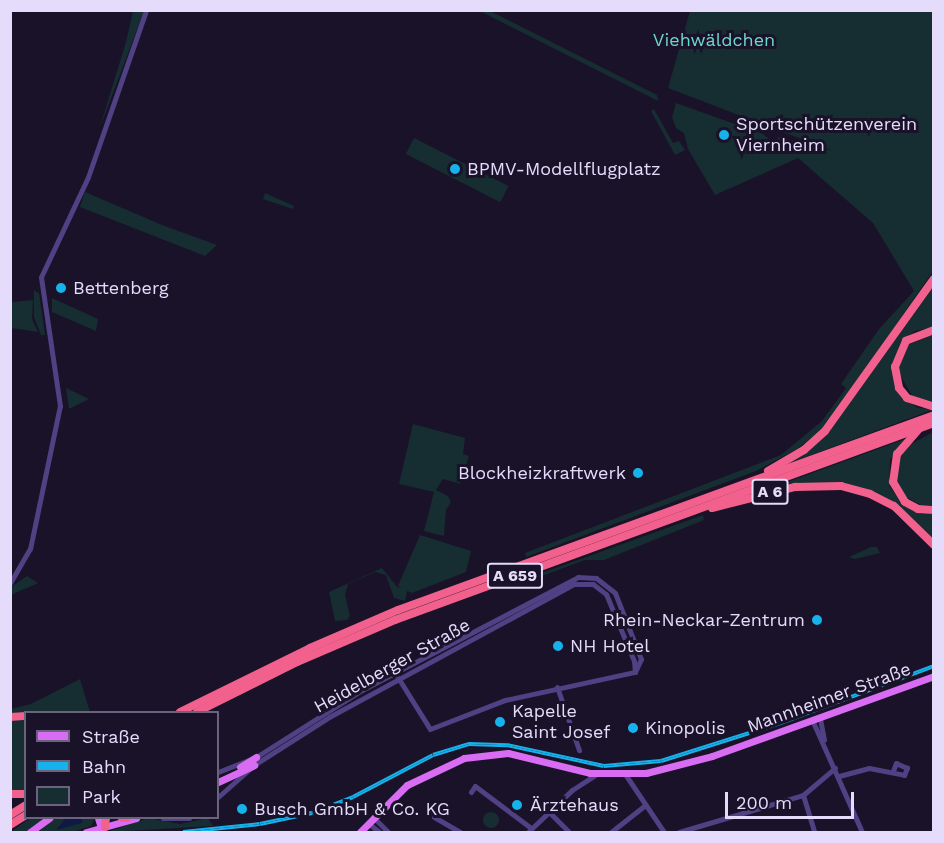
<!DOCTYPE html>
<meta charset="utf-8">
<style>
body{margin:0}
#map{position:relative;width:944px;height:843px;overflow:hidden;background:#1a1228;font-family:"Work Sans",sans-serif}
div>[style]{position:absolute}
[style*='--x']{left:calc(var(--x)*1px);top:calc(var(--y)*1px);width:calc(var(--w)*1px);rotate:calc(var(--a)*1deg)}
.green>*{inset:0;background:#162d31;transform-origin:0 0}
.round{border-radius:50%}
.water>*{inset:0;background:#0f1944}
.minor>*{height:5px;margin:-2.5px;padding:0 2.5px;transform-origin:2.5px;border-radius:2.5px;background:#4f4183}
.major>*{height:7px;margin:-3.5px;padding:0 3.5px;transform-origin:3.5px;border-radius:3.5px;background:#d86cf3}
.highway>*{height:8px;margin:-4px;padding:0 4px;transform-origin:4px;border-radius:4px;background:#f2618d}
.rail>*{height:4px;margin-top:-2px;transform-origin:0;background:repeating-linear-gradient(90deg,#1a1228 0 4.5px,#17b2ec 0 9px);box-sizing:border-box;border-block:2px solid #17b2ec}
.dots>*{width:16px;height:16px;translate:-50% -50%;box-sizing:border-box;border:3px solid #1a1228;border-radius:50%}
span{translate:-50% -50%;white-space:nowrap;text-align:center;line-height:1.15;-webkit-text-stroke:6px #1a1228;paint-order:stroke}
.shield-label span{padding:2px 4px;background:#1a1228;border:2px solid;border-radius:4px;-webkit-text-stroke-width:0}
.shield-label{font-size:16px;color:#e5dcfc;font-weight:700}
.park-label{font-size:18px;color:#6cd7cf}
.poi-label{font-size:18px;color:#e5dcfc}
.left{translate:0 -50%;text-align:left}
.right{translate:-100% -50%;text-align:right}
.street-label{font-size:18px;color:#e5dcfc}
.frame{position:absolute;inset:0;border:12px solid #e5dcfc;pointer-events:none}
.legend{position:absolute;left:24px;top:711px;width:195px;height:108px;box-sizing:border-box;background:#1a1228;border:2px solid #6b637d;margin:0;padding:8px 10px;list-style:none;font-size:18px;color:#e5dcfc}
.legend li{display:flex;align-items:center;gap:12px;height:30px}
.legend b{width:30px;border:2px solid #6b637d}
.scale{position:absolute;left:725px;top:792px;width:129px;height:27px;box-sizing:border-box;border:3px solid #e5dcfc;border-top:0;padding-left:8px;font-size:18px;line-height:21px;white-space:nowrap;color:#e5dcfc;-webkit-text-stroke:4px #1a1228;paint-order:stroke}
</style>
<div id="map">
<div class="green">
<i style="clip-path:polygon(133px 11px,144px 11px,99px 130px,126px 42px)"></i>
<i style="clip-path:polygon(480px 11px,490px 11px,657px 95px,658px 101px)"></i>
<i style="clip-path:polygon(690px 11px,933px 11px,933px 271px,841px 405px,819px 432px,797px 449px,756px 471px,526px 557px,525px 553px,781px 455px,822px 421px,846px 388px,841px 384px,879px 329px,914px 291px,873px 223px,798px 158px,715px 195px,688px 149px,684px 133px,676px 128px,672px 117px,676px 103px,763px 134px,774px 143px,779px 137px,833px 151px,668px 88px)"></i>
<i style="clip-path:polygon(654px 109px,673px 143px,679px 141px,685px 150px,675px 155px,651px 111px)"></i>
<i style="left:414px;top:138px;width:106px;height:18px;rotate:27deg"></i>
<i style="clip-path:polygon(85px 192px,162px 225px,217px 245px,205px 256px,80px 207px)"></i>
<i style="clip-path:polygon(265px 193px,294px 206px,293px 209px,263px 199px)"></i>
<i style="clip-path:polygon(933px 283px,933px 327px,915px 331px,904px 339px,892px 363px,894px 381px,902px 396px,916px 407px,932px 410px,787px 464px,832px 426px)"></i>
<i style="clip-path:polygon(34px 290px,39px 293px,45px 335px,41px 335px,34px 317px)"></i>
<i style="clip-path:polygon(52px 298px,98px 319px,96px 331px,52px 312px)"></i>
<i style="clip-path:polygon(33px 300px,32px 319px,38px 332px,11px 328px,11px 302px)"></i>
<i style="clip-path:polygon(933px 335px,933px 404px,913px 397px,898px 372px,899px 361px,908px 345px)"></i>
<i style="clip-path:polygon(66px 388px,89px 399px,69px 409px)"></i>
<i style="clip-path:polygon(413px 424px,465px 438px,463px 454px,469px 456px,460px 484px,443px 479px,436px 490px,448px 496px,451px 502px,446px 510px,444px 536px,424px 531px,434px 492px,399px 484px)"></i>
<i style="clip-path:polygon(933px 432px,933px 506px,923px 506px,904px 496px,895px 478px,900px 455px,906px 447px)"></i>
<i style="clip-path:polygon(908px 438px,890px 460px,889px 485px,903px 506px,933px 513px,933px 542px,898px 506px,844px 485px,749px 496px)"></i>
<i style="clip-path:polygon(703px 515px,704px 520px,604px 560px,585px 560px,517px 585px,514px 583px)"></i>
<i style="clip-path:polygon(420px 535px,471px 551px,466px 572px,412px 593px,407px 591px,405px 601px,394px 598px,386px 575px,375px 572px,348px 584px,345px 595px,350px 616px,347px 620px,335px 621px,329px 592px,382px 568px,397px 587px,401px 588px,398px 586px)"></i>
<i style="clip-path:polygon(871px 547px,877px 547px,880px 553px,855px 559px,849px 557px)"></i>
<i style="clip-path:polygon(519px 569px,402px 614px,186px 712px,309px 651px,400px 613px)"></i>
<i style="clip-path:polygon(27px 576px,38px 583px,11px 595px,11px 587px)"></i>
<i style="clip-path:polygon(80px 679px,90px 712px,11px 713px,11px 709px,31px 704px)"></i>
<i style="left:25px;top:719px;width:73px;height:15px;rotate:90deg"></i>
<i class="round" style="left:483px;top:812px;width:16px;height:16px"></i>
<i style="clip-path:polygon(30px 818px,45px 818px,26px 832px,11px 832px)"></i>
<i style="clip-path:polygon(53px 818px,95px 818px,91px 826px,73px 832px,33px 832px)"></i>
<i style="clip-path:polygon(148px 818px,180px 824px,208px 818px,213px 826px,107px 832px)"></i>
</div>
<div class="water">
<i style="clip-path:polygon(66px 818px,82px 818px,82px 823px,56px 830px)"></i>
</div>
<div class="minor">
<i style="--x:10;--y:583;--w:39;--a:-60"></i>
<i style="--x:30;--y:549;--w:146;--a:-78.2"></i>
<i style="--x:60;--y:406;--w:130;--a:-98.4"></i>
<i style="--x:41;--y:277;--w:110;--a:-64.8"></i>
<i style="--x:88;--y:177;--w:177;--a:-70.8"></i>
<i style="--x:397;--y:676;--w:62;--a:58.1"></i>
<i style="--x:430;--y:729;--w:80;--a:-21.1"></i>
<i style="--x:505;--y:700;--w:133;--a:-12.2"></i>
<i style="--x:557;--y:687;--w:67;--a:70.8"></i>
<i style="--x:820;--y:719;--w:21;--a:79"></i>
<i style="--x:813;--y:722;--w:120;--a:66"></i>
<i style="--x:218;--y:772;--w:41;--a:-21.5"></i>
<i style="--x:256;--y:757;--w:125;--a:-32.3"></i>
<i style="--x:362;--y:690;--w:244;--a:-27.6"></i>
<i style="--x:578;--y:577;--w:18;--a:3"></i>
<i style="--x:596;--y:578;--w:24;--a:38"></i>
<i style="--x:615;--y:593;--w:71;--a:68.5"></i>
<i style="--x:641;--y:659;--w:14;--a:115"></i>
<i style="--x:625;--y:774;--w:70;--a:56.1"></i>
<i style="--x:839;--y:776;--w:31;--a:-15"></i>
<i style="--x:869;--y:768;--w:36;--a:11"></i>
<i style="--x:904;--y:775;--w:8;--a:-67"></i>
<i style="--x:907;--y:768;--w:12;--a:-156"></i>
<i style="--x:896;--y:763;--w:9;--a:111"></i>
<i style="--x:471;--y:792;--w:7;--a:-56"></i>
<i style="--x:475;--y:786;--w:70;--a:36.9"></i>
<i style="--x:803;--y:795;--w:39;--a:73"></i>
<i style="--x:218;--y:797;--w:48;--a:-41.6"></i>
<i style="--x:254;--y:765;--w:89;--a:-32.6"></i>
<i style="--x:329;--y:717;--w:279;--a:-28.5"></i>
<i style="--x:574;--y:584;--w:19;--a:0"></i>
<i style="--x:593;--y:584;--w:16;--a:38"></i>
<i style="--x:606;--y:594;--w:73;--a:67.3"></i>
<i style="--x:634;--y:661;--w:11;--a:85"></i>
<i style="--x:549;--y:812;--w:28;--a:45"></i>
<i style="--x:373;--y:817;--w:21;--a:45"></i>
<i style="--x:434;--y:817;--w:30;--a:30"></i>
<i style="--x:163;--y:818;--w:26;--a:0"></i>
<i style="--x:368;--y:823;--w:14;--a:39"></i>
<i style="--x:528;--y:832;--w:61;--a:-43.7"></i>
<i style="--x:572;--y:790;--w:31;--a:-33"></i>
<i style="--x:611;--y:832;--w:42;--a:-38.2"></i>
<i style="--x:679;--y:832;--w:129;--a:-16.6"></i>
<i style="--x:803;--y:795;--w:42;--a:-40.2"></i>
</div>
<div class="major">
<i style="--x:240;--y:767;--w:19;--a:-32"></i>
<i style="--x:218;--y:782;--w:40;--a:-25"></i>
<i style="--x:98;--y:818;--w:10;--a:73"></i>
<i style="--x:30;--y:832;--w:24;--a:-36"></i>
<i style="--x:86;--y:832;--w:52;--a:-15.6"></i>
<i style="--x:360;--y:832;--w:66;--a:-45"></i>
<i style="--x:407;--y:785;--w:63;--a:-25.3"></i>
<i style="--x:464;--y:758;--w:44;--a:-6.5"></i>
<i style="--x:508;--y:753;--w:84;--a:13.7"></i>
<i style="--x:590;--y:773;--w:56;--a:0"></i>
<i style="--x:646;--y:773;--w:68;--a:-14.4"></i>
<i style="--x:712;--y:756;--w:236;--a:-19.8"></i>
</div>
<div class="highway">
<i style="--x:934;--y:330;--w:30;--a:159"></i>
<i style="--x:906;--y:341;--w:28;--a:113"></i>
<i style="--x:895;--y:367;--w:21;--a:79"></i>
<i style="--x:899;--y:388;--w:13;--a:51"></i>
<i style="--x:907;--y:398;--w:28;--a:18"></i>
<i style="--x:919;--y:429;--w:33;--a:131"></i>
<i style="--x:897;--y:454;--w:28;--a:98"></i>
<i style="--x:893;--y:482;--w:23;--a:59"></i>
<i style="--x:905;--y:502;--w:15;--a:28"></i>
<i style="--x:918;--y:509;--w:16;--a:4"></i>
<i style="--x:768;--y:471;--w:42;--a:-30.3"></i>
<i style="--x:804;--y:450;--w:28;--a:-42"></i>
<i style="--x:825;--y:431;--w:187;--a:-54.4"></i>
<i style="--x:712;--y:508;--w:86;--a:-14.2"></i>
<i style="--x:795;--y:487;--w:46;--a:-1.2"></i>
<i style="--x:841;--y:486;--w:30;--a:15"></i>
<i style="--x:870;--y:494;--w:27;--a:27"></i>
<i style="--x:894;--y:506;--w:56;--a:44.3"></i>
<i style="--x:180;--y:712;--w:145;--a:-26.2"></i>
<i style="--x:310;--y:648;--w:96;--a:-23.4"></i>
<i style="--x:398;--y:610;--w:570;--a:-19.99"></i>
<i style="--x:197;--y:712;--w:112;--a:-26.6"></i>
<i style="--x:297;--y:662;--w:107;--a:-23.2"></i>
<i style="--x:395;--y:620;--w:574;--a:-20.08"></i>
<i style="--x:10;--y:717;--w:16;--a:-4"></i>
<i style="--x:10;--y:794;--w:16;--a:0"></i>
<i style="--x:10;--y:815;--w:19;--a:-32"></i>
<i style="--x:122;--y:818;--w:5;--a:0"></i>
<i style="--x:10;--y:825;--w:19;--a:-32"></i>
<i style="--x:105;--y:827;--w:9;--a:-84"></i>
</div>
<div class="rail">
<i style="--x:183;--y:832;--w:77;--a:-5.9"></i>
<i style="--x:260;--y:824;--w:53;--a:-11.9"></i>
<i style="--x:312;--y:813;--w:44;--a:-21.3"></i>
<i style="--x:353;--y:797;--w:90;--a:-27.7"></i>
<i style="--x:433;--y:755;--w:38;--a:-17"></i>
<i style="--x:469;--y:744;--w:38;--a:2"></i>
<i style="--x:507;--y:745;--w:99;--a:12.2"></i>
<i style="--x:604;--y:766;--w:57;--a:-5"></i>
<i style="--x:661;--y:761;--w:126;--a:-17.6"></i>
<i style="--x:781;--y:723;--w:163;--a:-20.4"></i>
</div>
<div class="dots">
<i style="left:724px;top:135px;background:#17b2ec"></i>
<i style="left:455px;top:169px;background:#17b2ec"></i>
<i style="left:61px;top:288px;background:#17b2ec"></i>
<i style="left:638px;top:473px;background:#17b2ec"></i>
<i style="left:817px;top:620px;background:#17b2ec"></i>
<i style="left:558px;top:646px;background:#17b2ec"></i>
<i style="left:500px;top:722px;background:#17b2ec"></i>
<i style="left:633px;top:728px;background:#17b2ec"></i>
<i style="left:517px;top:805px;background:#17b2ec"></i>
<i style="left:242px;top:809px;background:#17b2ec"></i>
</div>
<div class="shield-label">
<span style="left:770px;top:492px">A 6</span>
<span style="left:515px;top:576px">A 659</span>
</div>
<div class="park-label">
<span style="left:714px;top:40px">Viehwäldchen</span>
</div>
<div class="poi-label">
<span class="left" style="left:736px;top:135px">Sportschützenverein<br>Viernheim</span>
<span class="left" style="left:467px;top:169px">BPMV-Modellflugplatz</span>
<span class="left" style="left:73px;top:288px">Bettenberg</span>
<span class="right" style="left:626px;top:473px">Blockheizkraftwerk</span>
<span class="right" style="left:805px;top:620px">Rhein-Neckar-Zentrum</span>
<span class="left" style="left:570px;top:646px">NH Hotel</span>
<span class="left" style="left:512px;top:722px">Kapelle<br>Saint Josef</span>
<span class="left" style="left:645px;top:728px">Kinopolis</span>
<span class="left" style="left:530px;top:805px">Ärztehaus</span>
<span class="left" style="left:254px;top:809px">Busch GmbH &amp; Co. KG</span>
</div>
<div class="street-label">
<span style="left:392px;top:666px;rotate:-29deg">Heidelberger Straße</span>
<span style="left:829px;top:698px;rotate:-20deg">Mannheimer Straße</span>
</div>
<div class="frame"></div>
<ul class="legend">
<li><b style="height:8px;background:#d86cf3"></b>Straße</li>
<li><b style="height:8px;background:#17b2ec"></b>Bahn</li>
<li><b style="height:16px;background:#162d31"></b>Park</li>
</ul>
<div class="scale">200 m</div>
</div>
